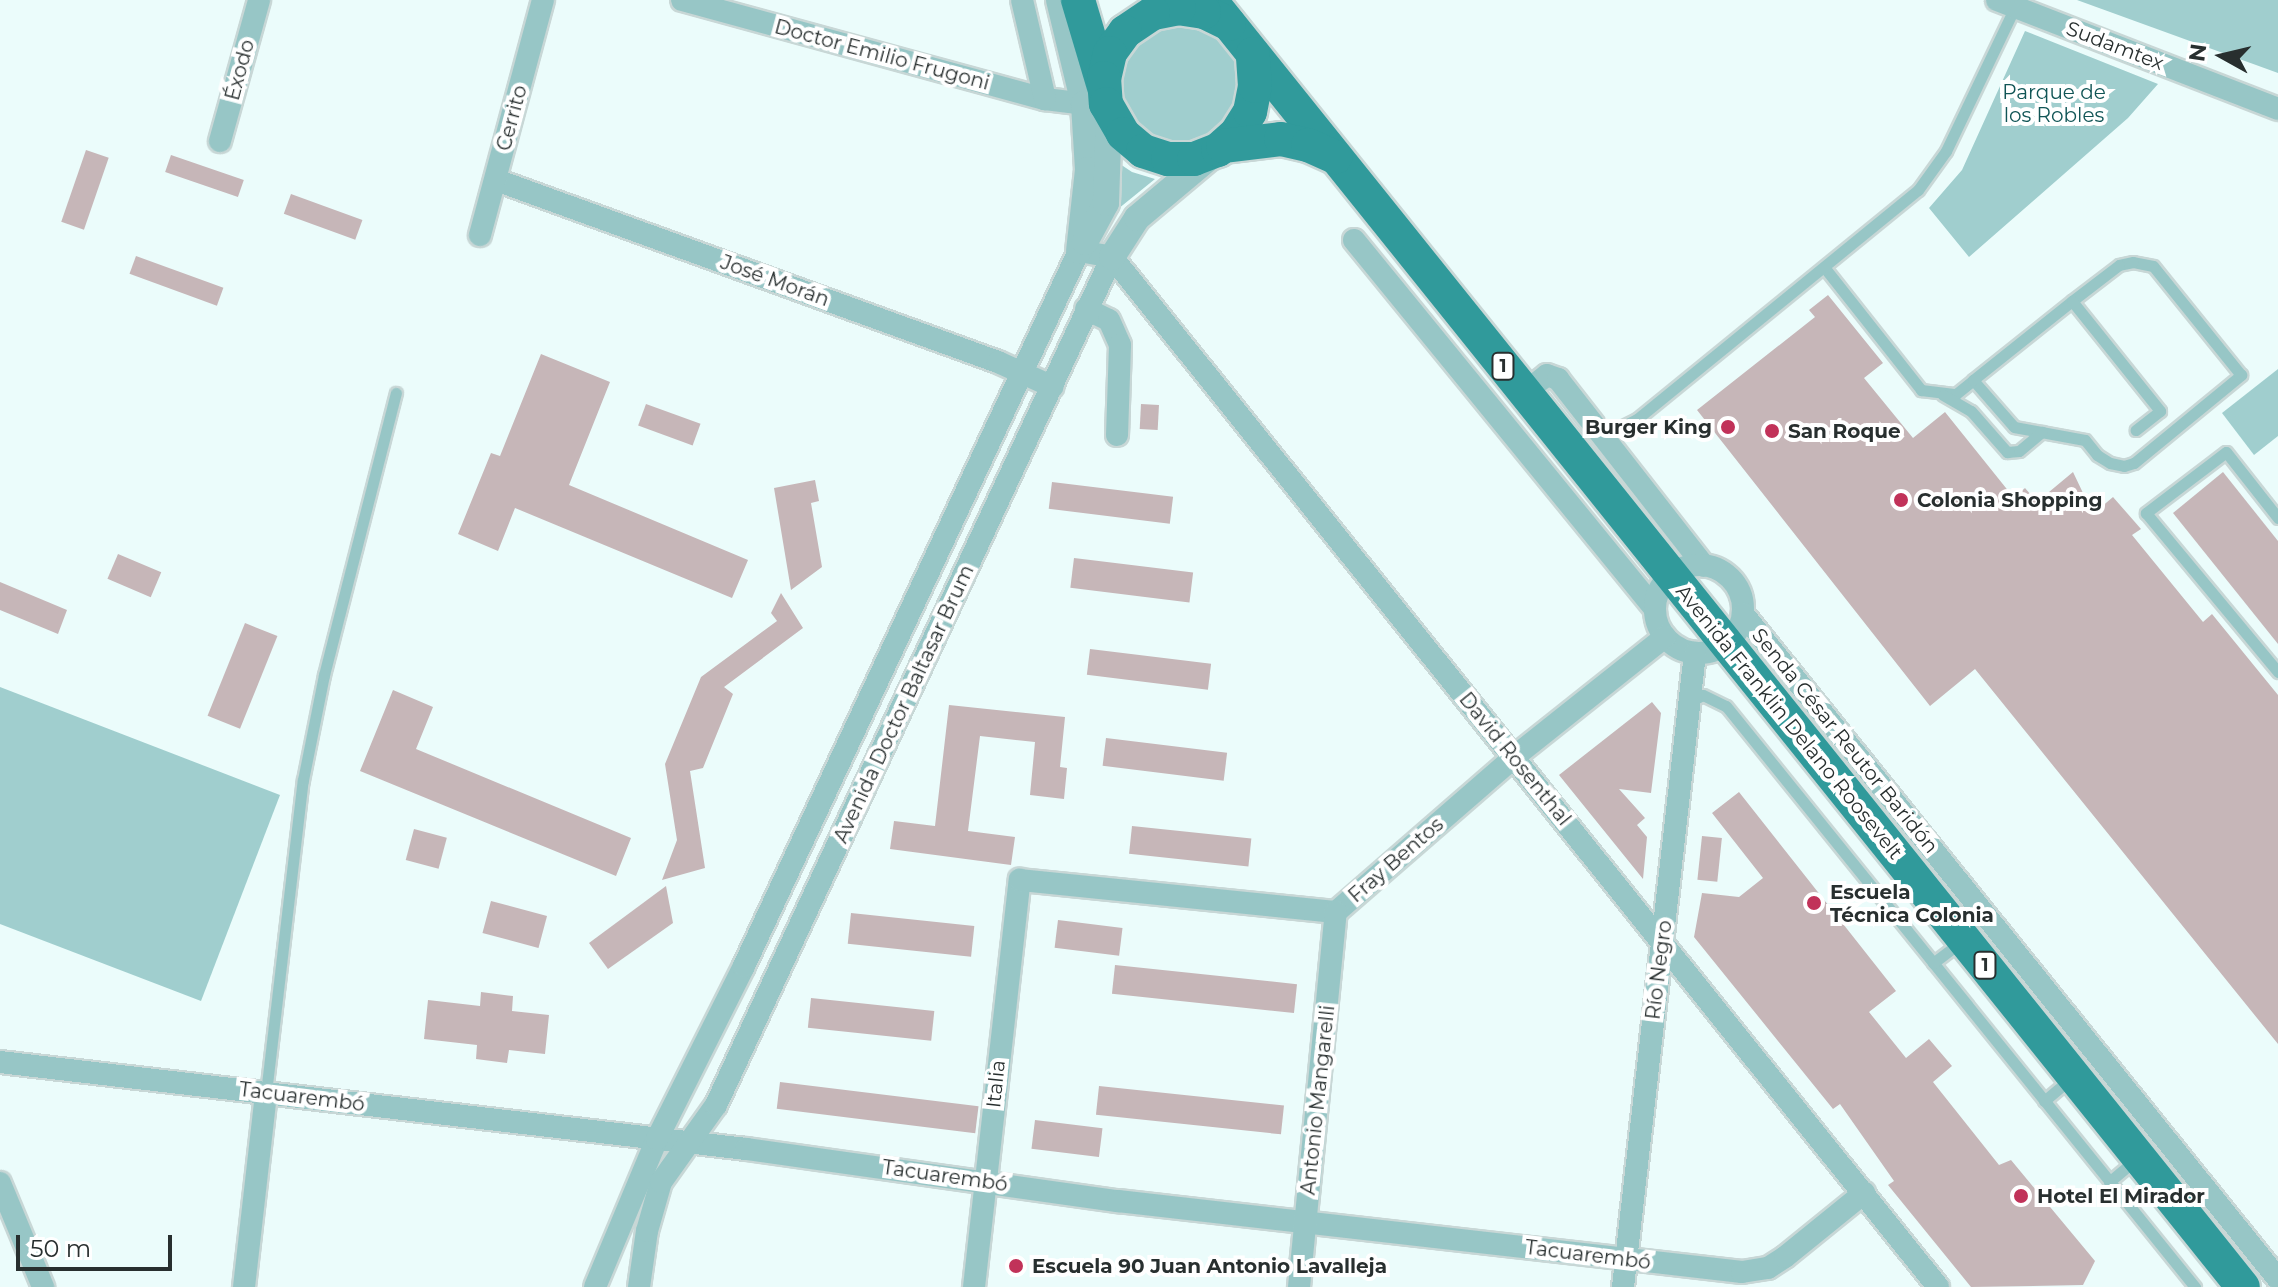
<!DOCTYPE html>
<meta charset="utf-8">
<style>
body{margin:0}
#map{position:relative;width:2278px;height:1287px;overflow:hidden;background:#ebfcfb;font-family:Montserrat,sans-serif}
div>[style]{position:absolute}
[style*='--x']{left:calc(var(--x)*1px);top:calc(var(--y)*1px);width:calc(var(--w)*1px);rotate:calc(var(--a)*1deg)}
.green>*{inset:0;background:#a0cece}
.building>*{inset:0;background:#c6b6b8;transform-origin:0 0}
.roads{filter:drop-shadow(2px 0 #c8d7d6) drop-shadow(-2px 0 #c8d7d6) drop-shadow(0 2px #c8d7d6) drop-shadow(0 -2px #c8d7d6)}
.service>*{height:11px;margin:-5.5px;padding:0 5.5px;transform-origin:5.5px;border-radius:5.5px;background:#97c6c6}
.minor>*{height:22px;margin:-11px;padding:0 11px;transform-origin:11px;border-radius:11px;background:#97c6c6}
.minor>.ring{margin:-11px;padding:0;box-sizing:content-box;background:none;border:22px solid #97c6c6;border-radius:50%}
.tertiary>*{height:26px;margin:-13px;padding:0 13px;transform-origin:13px;border-radius:13px;background:#97c6c6}
.primary>*{height:34px;margin:-17px;padding:0 17px;transform-origin:17px;border-radius:17px;background:#309a9b}
.dots>*{width:22px;height:22px;translate:-50% -50%;box-sizing:border-box;border:4px solid #fff;border-radius:50%}
span{translate:-50% -50%;white-space:nowrap;text-align:center;line-height:1.15;-webkit-text-stroke:8px #fff;paint-order:stroke}
.shield-label span{padding:2px 6px;background:#fff;border:2px solid;border-radius:6px;-webkit-text-stroke-width:0}
.shield-label{font-size:18px;color:#282f2f;font-weight:700}
.street-label{font-size:20px;color:#282f2f}
.park-label{font-size:20px;color:#115556}
.poi-label{font-size:20px;color:#282f2f;font-weight:700}
.right{translate:-100% -50%;text-align:right}
.left{translate:0 -50%;text-align:left}
.north{position:absolute;left:2182px;top:16px;width:80px;height:80px;-webkit-text-stroke:6px #fff;paint-order:stroke;rotate:278deg;font-size:22px;font-weight:700;line-height:32px;text-align:center;color:#282f2f}
.north::after{content:'';display:block;margin:auto;width:28px;height:36px;background:#282f2f;clip-path:polygon(50% 0,100% 100%,50% 72%,0 100%)}
.scale{position:absolute;left:16px;top:1235px;width:156px;height:36px;box-sizing:border-box;border:4px solid #282f2f;border-top:0;padding-left:10px;font-size:24px;line-height:28px;white-space:nowrap;color:#282f2f;-webkit-text-stroke:6px #fff;paint-order:stroke}
</style>
<div id="map">
<div class="green">
<i style="clip-path:polygon(2077px 0,2278px 0,2278px 73px)"></i>
<i style="clip-path:polygon(1159px 21px,1213px 30px,1232px 51px,1238px 64px,1240px 78px,1235px 106px,1229px 118px,1208px 137px,1181px 145px,1153px 141px,1122px 113px,1119px 58px)"></i>
<i style="clip-path:polygon(2025px 31px,2158px 84px,2128px 118px,1969px 257px,1929px 208px,1962px 170px)"></i>
<i style="clip-path:polygon(1117px 162px,1132px 172px,1155px 179px,1118px 209px)"></i>
<i style="clip-path:polygon(2278px 369px,2278px 436px,2254px 455px,2222px 413px)"></i>
<i style="clip-path:polygon(0 687px,280px 795px,201px 1001px,0 924px)"></i>
</div>
<div class="building">
<i style="left:86px;top:150px;width:24px;height:76px;rotate:19deg"></i>
<i style="left:171px;top:155px;width:77px;height:18px;rotate:19deg"></i>
<i style="left:291px;top:194px;width:76px;height:21px;rotate:20deg"></i>
<i style="left:136px;top:256px;width:93px;height:19px;rotate:20deg"></i>
<i style="clip-path:polygon(1828px 295px,1883px 363px,1864px 378px,1913px 438px,1945px 412px,2014px 498px,2025px 488px,2037px 502px,2073px 472px,2093px 514px,2113px 497px,2141px 529px,2132px 535px,2203px 622px,2212px 614px,2278px 695px,2278px 1044px,1975px 669px,1930px 706px,1697px 410px,1815px 317px,1809px 310px)"></i>
<i style="clip-path:polygon(541px 354px,610px 382px,569px 485px,748px 560px,732px 598px,515px 508px,498px 551px,458px 534px,491px 453px,500px 456px)"></i>
<i style="left:646px;top:404px;width:58px;height:23px;rotate:20deg"></i>
<i style="left:1141px;top:404px;width:18px;height:25px;rotate:3deg"></i>
<i style="clip-path:polygon(2223px 472px,2278px 541px,2278px 644px,2173px 513px)"></i>
<i style="clip-path:polygon(815px 480px,819px 501px,811px 503px,822px 567px,791px 590px,774px 488px)"></i>
<i style="left:1052px;top:482px;width:122px;height:27px;rotate:7deg"></i>
<i style="left:118px;top:554px;width:47px;height:27px;rotate:23deg"></i>
<i style="left:1074px;top:558px;width:120px;height:30px;rotate:7deg"></i>
<i style="clip-path:polygon(0 582px,67px 610px,58px 634px,0 610px)"></i>
<i style="clip-path:polygon(781px 593px,803px 628px,724px 687px,733px 694px,703px 768px,690px 771px,705px 868px,662px 880px,677px 840px,665px 764px,701px 677px,777px 621px,771px 613px)"></i>
<i style="left:245px;top:623px;width:35px;height:100px;rotate:22deg"></i>
<i style="left:1090px;top:649px;width:122px;height:26px;rotate:7deg"></i>
<i style="clip-path:polygon(393px 690px,433px 707px,416px 749px,631px 838px,616px 876px,360px 771px)"></i>
<i style="clip-path:polygon(1652px 702px,1661px 713px,1651px 793px,1619px 789px,1645px 818px,1637px 825px,1647px 837px,1643px 879px,1559px 775px)"></i>
<i style="clip-path:polygon(949px 705px,1065px 717px,1060px 767px,1067px 768px,1064px 799px,1030px 795px,1035px 742px,980px 736px,968px 831px,1015px 837px,1011px 865px,890px 849px,894px 821px,935px 826px)"></i>
<i style="left:1106px;top:738px;width:122px;height:28px;rotate:7deg"></i>
<i style="clip-path:polygon(1739px 792px,1896px 991px,1869px 1012px,1906px 1058px,1929px 1039px,1952px 1066px,1933px 1082px,1999px 1165px,2011px 1160px,2095px 1261px,2083px 1285px,1971px 1287px,1888px 1185px,1894px 1181px,1840px 1104px,1833px 1109px,1694px 937px,1702px 893px,1739px 897px,1763px 878px,1712px 813px)"></i>
<i style="left:1132px;top:826px;width:120px;height:28px;rotate:6deg"></i>
<i style="left:414px;top:829px;width:34px;height:32px;rotate:15deg"></i>
<i style="left:1702px;top:836px;width:20px;height:44px;rotate:6deg"></i>
<i style="clip-path:polygon(666px 886px,673px 923px,608px 969px,589px 943px)"></i>
<i style="left:491px;top:901px;width:58px;height:33px;rotate:15deg"></i>
<i style="left:851px;top:913px;width:124px;height:31px;rotate:6deg"></i>
<i style="left:1058px;top:920px;width:65px;height:28px;rotate:7deg"></i>
<i style="left:1115px;top:965px;width:183px;height:29px;rotate:6deg"></i>
<i style="clip-path:polygon(481px 992px,513px 996px,512px 1011px,549px 1015px,545px 1054px,509px 1050px,507px 1063px,476px 1059px,477px 1045px,424px 1039px,428px 1000px,480px 1006px)"></i>
<i style="left:811px;top:998px;width:124px;height:30px;rotate:6deg"></i>
<i style="left:780px;top:1082px;width:200px;height:27px;rotate:7deg"></i>
<i style="left:1099px;top:1086px;width:186px;height:29px;rotate:6deg"></i>
<i style="left:1035px;top:1120px;width:68px;height:29px;rotate:7deg"></i>
</div>
<div class="roads">
<div class="service">
<i style="--x:1824;--y:267;--w:157;--a:51.7"></i>
<i style="--x:1921;--y:390;--w:35;--a:7"></i>
<i style="--x:1956;--y:394;--w:22;--a:-39"></i>
<i style="--x:1973;--y:380;--w:62;--a:48.9"></i>
<i style="--x:2014;--y:427;--w:72;--a:10.4"></i>
<i style="--x:2085;--y:440;--w:19;--a:51"></i>
<i style="--x:2097;--y:455;--w:15;--a:32"></i>
<i style="--x:2110;--y:463;--w:14;--a:12"></i>
<i style="--x:2124;--y:466;--w:10;--a:-17"></i>
<i style="--x:2134;--y:463;--w:139;--a:-39.4"></i>
<i style="--x:2241;--y:375;--w:140;--a:-128.9"></i>
<i style="--x:2153;--y:266;--w:20;--a:-169"></i>
<i style="--x:2133;--y:262;--w:14;--a:168"></i>
<i style="--x:2119;--y:265;--w:59;--a:142.5"></i>
<i style="--x:1973;--y:380;--w:127;--a:-38.6"></i>
<i style="--x:2072;--y:301;--w:141;--a:51.3"></i>
<i style="--x:2160;--y:411;--w:31;--a:142"></i>
<i style="--x:1943;--y:395;--w:32;--a:30"></i>
<i style="--x:1971;--y:411;--w:55;--a:48.7"></i>
<i style="--x:2007;--y:452;--w:12;--a:-5"></i>
<i style="--x:2019;--y:451;--w:30;--a:-40"></i>
<i style="--x:1601;--y:437;--w:40;--a:-26.6"></i>
<i style="--x:1637;--y:419;--w:362;--a:-39.2"></i>
<i style="--x:1918;--y:190;--w:48;--a:-54.3"></i>
<i style="--x:1946;--y:151;--w:160;--a:-64.4"></i>
<i style="--x:2278;--y:518;--w:84;--a:-128.2"></i>
<i style="--x:2226;--y:452;--w:101;--a:142.7"></i>
<i style="--x:2146;--y:513;--w:207;--a:50.3"></i>
<i style="--x:1691;--y:701;--w:13;--a:-27"></i>
<i style="--x:1703;--y:695;--w:25;--a:26"></i>
<i style="--x:1726;--y:706;--w:747;--a:51.09"></i>
<i style="--x:1933;--y:963;--w:35;--a:-37"></i>
<i style="--x:266;--y:1093;--w:315;--a:-83.3"></i>
<i style="--x:303;--y:780;--w:107;--a:-78.7"></i>
<i style="--x:324;--y:675;--w:291;--a:-75.7"></i>
<i style="--x:2044;--y:1101;--w:35;--a:-40"></i>
<i style="--x:2109;--y:1182;--w:35;--a:-40"></i>
</div>
<div class="minor">
<i style="--x:682;--y:0;--w:376;--a:15.3"></i>
<i style="--x:1045;--y:99;--w:39;--a:7"></i>
<i style="--x:1022;--y:0;--w:102;--a:76.9"></i>
<i style="--x:1997;--y:0;--w:301;--a:21.2"></i>
<i style="--x:220;--y:141;--w:146;--a:-74.5"></i>
<i style="--x:496;--y:180;--w:534;--a:19.93"></i>
<i style="--x:998;--y:362;--w:60;--a:24.4"></i>
<i style="--x:480;--y:235;--w:243;--a:-75"></i>
<i style="--x:1354;--y:240;--w:476;--a:50.8"></i>
<i style="--x:1086;--y:309;--w:25;--a:26"></i>
<i style="--x:1109;--y:320;--w:27;--a:66"></i>
<i style="--x:1120;--y:345;--w:90;--a:91.9"></i>
<i style="--x:1524;--y:393;--w:29;--a:-38"></i>
<i style="--x:1547;--y:375;--w:12;--a:20"></i>
<i style="--x:1558;--y:379;--w:237;--a:52"></i>
<i class="ring" style="left:1655px;top:565px;width:66px;height:66px"></i>
<i style="--x:1743;--y:614;--w:853;--a:51.18"></i>
<i style="--x:0;--y:1062;--w:751;--a:6.65"></i>
<i style="--x:746;--y:1149;--w:376;--a:8"></i>
<i style="--x:1118;--y:1201;--w:628;--a:6.49"></i>
<i style="--x:1742;--y:1272;--w:26;--a:-9"></i>
<i style="--x:1768;--y:1268;--w:20;--a:-33"></i>
<i style="--x:1785;--y:1257;--w:102;--a:-39"></i>
<i style="--x:0;--y:1183;--w:113;--a:67.5"></i>
<i style="--x:244;--y:1287;--w:195;--a:-83.5"></i>
<i style="--x:595;--y:1287;--w:160;--a:-67.3"></i>
<i style="--x:657;--y:1139;--w:194;--a:-63.3"></i>
<i style="--x:744;--y:966;--w:790;--a:-64.9"></i>
<i style="--x:1079;--y:251;--w:34;--a:10"></i>
<i style="--x:1112;--y:257;--w:1320;--a:51.27"></i>
<i style="--x:639;--y:1287;--w:57;--a:-81.9"></i>
<i style="--x:647;--y:1231;--w:51;--a:-74.1"></i>
<i style="--x:661;--y:1182;--w:95;--a:-54.5"></i>
<i style="--x:716;--y:1105;--w:936;--a:-64.97"></i>
<i style="--x:974;--y:1287;--w:410;--a:-83.6"></i>
<i style="--x:1020;--y:880;--w:318;--a:5.8"></i>
<i style="--x:1336;--y:912;--w:236;--a:-41"></i>
<i style="--x:1514;--y:757;--w:193;--a:-38.5"></i>
<i style="--x:1299;--y:1287;--w:377;--a:-84.4"></i>
<i style="--x:1623;--y:1287;--w:638;--a:-83.52"></i>
</div>
<div class="tertiary">
<i style="--x:1059;--y:0;--w:107;--a:76.5"></i>
<i style="--x:1084;--y:104;--w:66;--a:86.5"></i>
<i style="--x:1088;--y:170;--w:81;--a:96.3"></i>
<i style="--x:1085;--y:242;--w:44;--a:-61.7"></i>
<i style="--x:1106;--y:203;--w:91;--a:-88.1"></i>
<i style="--x:1112;--y:257;--w:46;--a:-57.3"></i>
<i style="--x:1137;--y:218;--w:98;--a:-40"></i>
</div>
<div class="primary">
<i style="--x:1078;--y:0;--w:88;--a:73.4"></i>
<i style="--x:1210;--y:0;--w:1650;--a:51.25"></i>
<i style="--x:1229;--y:24;--w:28;--a:-154"></i>
<i style="--x:1204;--y:12;--w:25;--a:-171"></i>
<i style="--x:1179;--y:8;--w:26;--a:169"></i>
<i style="--x:1153;--y:13;--w:34;--a:146"></i>
<i style="--x:1125;--y:32;--w:26;--a:126"></i>
<i style="--x:1110;--y:53;--w:26;--a:103"></i>
<i style="--x:1104;--y:78;--w:26;--a:86"></i>
<i style="--x:1106;--y:104;--w:34;--a:60"></i>
<i style="--x:1123;--y:134;--w:26;--a:40"></i>
<i style="--x:1143;--y:151;--w:26;--a:18"></i>
<i style="--x:1168;--y:159;--w:26;--a:0"></i>
<i style="--x:1194;--y:159;--w:26;--a:-21"></i>
<i style="--x:1218;--y:150;--w:24;--a:-42"></i>
<i style="--x:1236;--y:134;--w:26;--a:-58"></i>
<i style="--x:1250;--y:112;--w:26;--a:-79"></i>
<i style="--x:1255;--y:86;--w:32;--a:-94"></i>
<i style="--x:1223;--y:146;--w:58;--a:-6.9"></i>
<i style="--x:1281;--y:139;--w:28;--a:13"></i>
<i style="--x:1308;--y:145;--w:30;--a:24"></i>
</div>
</div>
<div class="dots">
<i style="left:1728px;top:427px;background:#c13259"></i>
<i style="left:1772px;top:431px;background:#c13259"></i>
<i style="left:1901px;top:500px;background:#c13259"></i>
<i style="left:1814px;top:903px;background:#c13259"></i>
<i style="left:2021px;top:1196px;background:#c13259"></i>
<i style="left:1016px;top:1266px;background:#c13259"></i>
</div>
<div class="shield-label">
<span style="left:1503px;top:366px">1</span>
<span style="left:1985px;top:965px">1</span>
</div>
<div class="street-label">
<span style="left:2115px;top:46px;rotate:21deg">Sudamtex</span>
<span style="left:882px;top:55px;rotate:15deg">Doctor Emilio Frugoni</span>
<span style="left:240px;top:70px;rotate:-75deg">Éxodo</span>
<span style="left:512px;top:118px;rotate:-75deg">Cerrito</span>
<span style="left:775px;top:281px;rotate:20deg">José Morán</span>
<span style="left:904px;top:704px;rotate:-65deg">Avenida Doctor Baltasar Brum</span>
<span style="left:1789px;top:722px;rotate:51deg">Avenida Franklin Delano Roosevelt</span>
<span style="left:1845px;top:741px;rotate:51deg">Senda César Reutor Baridón</span>
<span style="left:1515px;top:759px;rotate:51deg">David Rosenthal</span>
<span style="left:1396px;top:860px;rotate:-41deg">Fray Bentos</span>
<span style="left:1659px;top:970px;rotate:-83deg">Río Negro</span>
<span style="left:996px;top:1084px;rotate:-84deg">Italia</span>
<span style="left:302px;top:1097px;rotate:7deg">Tacuarembó</span>
<span style="left:1318px;top:1100px;rotate:-84deg">Antonio Mangarelli</span>
<span style="left:945px;top:1176px;rotate:8deg">Tacuarembó</span>
<span style="left:1588px;top:1255px;rotate:7deg">Tacuarembó</span>
</div>
<div class="park-label">
<span style="left:2054px;top:104px">Parque de<br>los Robles</span>
</div>
<div class="poi-label">
<span class="right" style="left:1712px;top:427px">Burger King</span>
<span class="left" style="left:1788px;top:431px">San Roque</span>
<span class="left" style="left:1917px;top:500px">Colonia Shopping</span>
<span class="left" style="left:1830px;top:904px">Escuela<br>Técnica Colonia</span>
<span class="left" style="left:2037px;top:1196px">Hotel El Mirador</span>
<span class="left" style="left:1032px;top:1266px">Escuela 90 Juan Antonio Lavalleja</span>
</div>
<div class="north">N</div>
<div class="scale">50 m</div>
</div>
